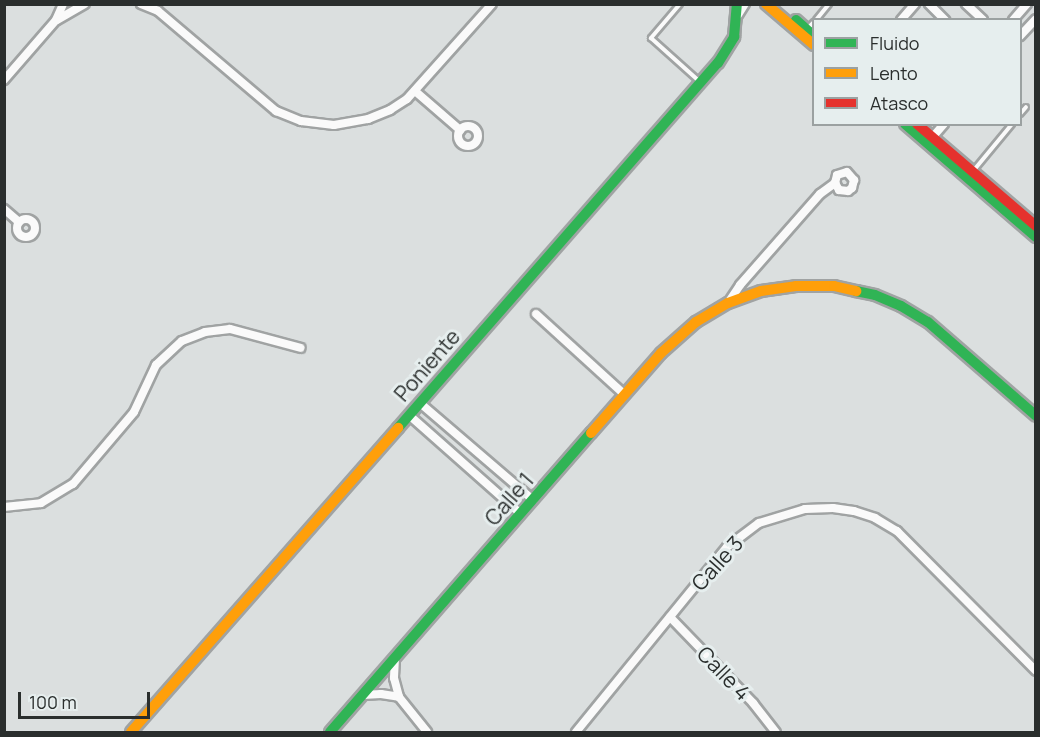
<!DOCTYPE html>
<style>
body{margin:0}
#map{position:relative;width:1040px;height:737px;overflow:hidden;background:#dbdfdf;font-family:Manrope,sans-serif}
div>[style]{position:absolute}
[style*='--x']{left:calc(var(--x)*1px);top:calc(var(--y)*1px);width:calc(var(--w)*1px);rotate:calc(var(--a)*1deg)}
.roads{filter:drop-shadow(2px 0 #a0a3a3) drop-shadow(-2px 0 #a0a3a3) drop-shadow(0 2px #a0a3a3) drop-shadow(0 -2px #a0a3a3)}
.lane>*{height:4px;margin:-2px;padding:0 2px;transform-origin:2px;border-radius:2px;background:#fafafa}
.street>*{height:8px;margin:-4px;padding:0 4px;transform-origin:4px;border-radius:4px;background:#fafafa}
.street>.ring{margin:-4px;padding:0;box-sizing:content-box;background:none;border:8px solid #fafafa;border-radius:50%}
.fast>*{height:10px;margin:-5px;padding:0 5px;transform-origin:5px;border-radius:5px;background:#30b455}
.slow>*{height:10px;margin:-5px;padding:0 5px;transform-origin:5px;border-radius:5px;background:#ff9f0a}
.jam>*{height:10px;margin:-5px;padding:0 5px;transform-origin:5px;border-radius:5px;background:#e5322d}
span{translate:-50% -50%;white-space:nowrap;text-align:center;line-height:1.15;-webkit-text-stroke:6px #e6eeee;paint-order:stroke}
.street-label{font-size:21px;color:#2a2e2d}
.frame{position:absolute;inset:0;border:6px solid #2a2e2d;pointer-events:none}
.legend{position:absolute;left:812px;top:18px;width:210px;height:108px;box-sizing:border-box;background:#e6eeee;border:2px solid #9ba1a1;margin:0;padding:8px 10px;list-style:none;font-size:18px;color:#2a2e2d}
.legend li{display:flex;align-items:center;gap:12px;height:30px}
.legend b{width:30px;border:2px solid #9ba1a1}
.scale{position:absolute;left:18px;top:692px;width:132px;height:27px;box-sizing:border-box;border:3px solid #2a2e2d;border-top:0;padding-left:8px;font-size:18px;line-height:21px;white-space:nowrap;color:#2a2e2d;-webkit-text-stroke:4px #e6eeee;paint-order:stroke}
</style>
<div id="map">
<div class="roads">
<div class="lane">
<i style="--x:680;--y:4;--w:45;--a:130.5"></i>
<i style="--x:651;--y:38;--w:66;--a:41.9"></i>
<i style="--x:816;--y:20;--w:21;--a:-51"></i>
<i style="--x:807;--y:29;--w:10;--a:-45"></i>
<i style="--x:1020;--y:114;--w:9;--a:-49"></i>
<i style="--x:974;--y:170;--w:60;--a:-50.4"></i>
</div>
<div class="street">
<i style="--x:141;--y:4;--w:18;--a:22"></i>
<i style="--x:158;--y:11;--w:155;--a:40.3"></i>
<i style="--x:276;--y:111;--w:27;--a:22"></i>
<i style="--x:301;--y:121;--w:33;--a:7"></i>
<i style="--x:334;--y:125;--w:35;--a:-10"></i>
<i style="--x:368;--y:119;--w:24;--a:-22"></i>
<i style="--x:390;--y:110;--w:20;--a:-33"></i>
<i style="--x:407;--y:99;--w:127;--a:-48.2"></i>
<i style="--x:929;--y:4;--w:23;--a:45"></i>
<i style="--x:966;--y:4;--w:23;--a:43"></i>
<i style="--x:738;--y:15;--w:13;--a:-58"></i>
<i style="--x:57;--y:20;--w:32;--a:-30"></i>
<i style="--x:901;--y:20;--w:21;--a:-49"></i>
<i style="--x:1013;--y:20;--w:21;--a:-49"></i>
<i style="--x:1020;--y:36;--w:23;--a:-47"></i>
<i style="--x:4;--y:80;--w:79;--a:-49.1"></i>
<i style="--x:56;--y:20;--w:17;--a:-66"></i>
<i style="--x:415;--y:91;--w:60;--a:40.9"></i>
<i class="ring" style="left:458px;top:126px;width:12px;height:12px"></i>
<i style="--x:930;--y:140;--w:21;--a:-49"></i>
<i style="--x:4;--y:209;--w:20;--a:41"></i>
<i class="ring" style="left:17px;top:219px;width:10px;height:10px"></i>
<i style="--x:728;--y:303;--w:22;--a:-56"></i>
<i style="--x:740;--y:285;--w:121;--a:-48.7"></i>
<i style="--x:820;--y:194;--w:19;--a:-36"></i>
<i style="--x:835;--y:183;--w:8;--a:-76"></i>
<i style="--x:837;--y:175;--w:10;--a:-17"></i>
<i style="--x:847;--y:172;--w:11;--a:49"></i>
<i style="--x:854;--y:180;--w:8;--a:104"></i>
<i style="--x:852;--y:188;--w:5;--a:143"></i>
<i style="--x:848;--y:191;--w:9;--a:-174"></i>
<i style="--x:839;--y:190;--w:8;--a:-120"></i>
<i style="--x:536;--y:314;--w:120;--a:42.3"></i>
<i style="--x:420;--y:403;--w:149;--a:40.6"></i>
<i style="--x:409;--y:415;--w:149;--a:41.5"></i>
<i style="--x:4;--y:507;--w:37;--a:-6"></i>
<i style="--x:41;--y:503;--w:37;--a:-31"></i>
<i style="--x:73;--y:484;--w:94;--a:-49.7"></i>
<i style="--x:134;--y:412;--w:52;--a:-64.9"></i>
<i style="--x:156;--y:365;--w:35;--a:-43"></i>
<i style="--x:182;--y:341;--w:25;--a:-21"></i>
<i style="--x:205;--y:332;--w:25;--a:-7"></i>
<i style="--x:230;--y:329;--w:73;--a:15"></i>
<i style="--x:670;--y:617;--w:120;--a:46"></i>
<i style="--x:753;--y:703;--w:37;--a:52"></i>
<i style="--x:395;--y:658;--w:20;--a:93"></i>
<i style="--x:394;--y:678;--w:20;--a:75"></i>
<i style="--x:399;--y:697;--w:45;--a:51.3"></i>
<i style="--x:363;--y:695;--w:18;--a:-3"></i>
<i style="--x:381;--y:694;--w:18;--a:9"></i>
<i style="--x:576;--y:732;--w:239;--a:-50.8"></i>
<i style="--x:727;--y:547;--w:40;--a:-37"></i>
<i style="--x:759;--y:523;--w:48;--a:-16.9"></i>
<i style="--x:805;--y:509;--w:28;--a:-2"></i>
<i style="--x:833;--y:508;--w:21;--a:8"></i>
<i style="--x:854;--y:511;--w:22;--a:18"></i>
<i style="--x:875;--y:518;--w:26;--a:31"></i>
<i style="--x:897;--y:531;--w:197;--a:45.2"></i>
</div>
<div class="fast">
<i style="--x:796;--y:20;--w:24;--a:42"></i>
<i style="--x:905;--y:124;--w:173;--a:40.8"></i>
<i style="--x:856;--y:291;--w:19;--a:12"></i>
<i style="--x:875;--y:295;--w:28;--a:23"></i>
<i style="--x:901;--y:306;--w:31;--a:31"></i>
<i style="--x:928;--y:322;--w:143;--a:41"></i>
<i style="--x:398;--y:428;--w:485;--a:-48.8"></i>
<i style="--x:718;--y:63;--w:31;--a:-58"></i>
<i style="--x:734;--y:37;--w:33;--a:-85"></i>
<i style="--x:330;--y:732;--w:397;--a:-48.9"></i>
</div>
<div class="slow">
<i style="--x:766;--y:4;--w:63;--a:40.5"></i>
<i style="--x:591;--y:433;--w:106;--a:-48.8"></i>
<i style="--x:661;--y:353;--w:47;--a:-41.5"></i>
<i style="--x:696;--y:322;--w:37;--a:-31"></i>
<i style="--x:728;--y:303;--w:35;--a:-20"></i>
<i style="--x:761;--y:291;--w:35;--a:-8"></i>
<i style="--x:796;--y:286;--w:38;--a:0"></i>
<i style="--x:834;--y:286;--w:23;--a:13"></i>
<i style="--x:131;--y:732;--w:405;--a:-48.7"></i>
</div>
<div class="jam">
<i style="--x:917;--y:124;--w:157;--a:40.6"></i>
</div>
</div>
<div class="street-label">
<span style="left:427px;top:365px;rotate:-49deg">Poniente</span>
<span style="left:509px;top:499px;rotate:-49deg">Calle 1</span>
<span style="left:717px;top:563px;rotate:-48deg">Calle 3</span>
<span style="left:724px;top:673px;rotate:46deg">Calle 4</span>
</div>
<div class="frame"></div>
<ul class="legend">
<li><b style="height:8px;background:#30b455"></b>Fluido</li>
<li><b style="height:8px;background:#ff9f0a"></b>Lento</li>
<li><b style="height:8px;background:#e5322d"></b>Atasco</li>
</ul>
<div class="scale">100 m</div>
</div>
